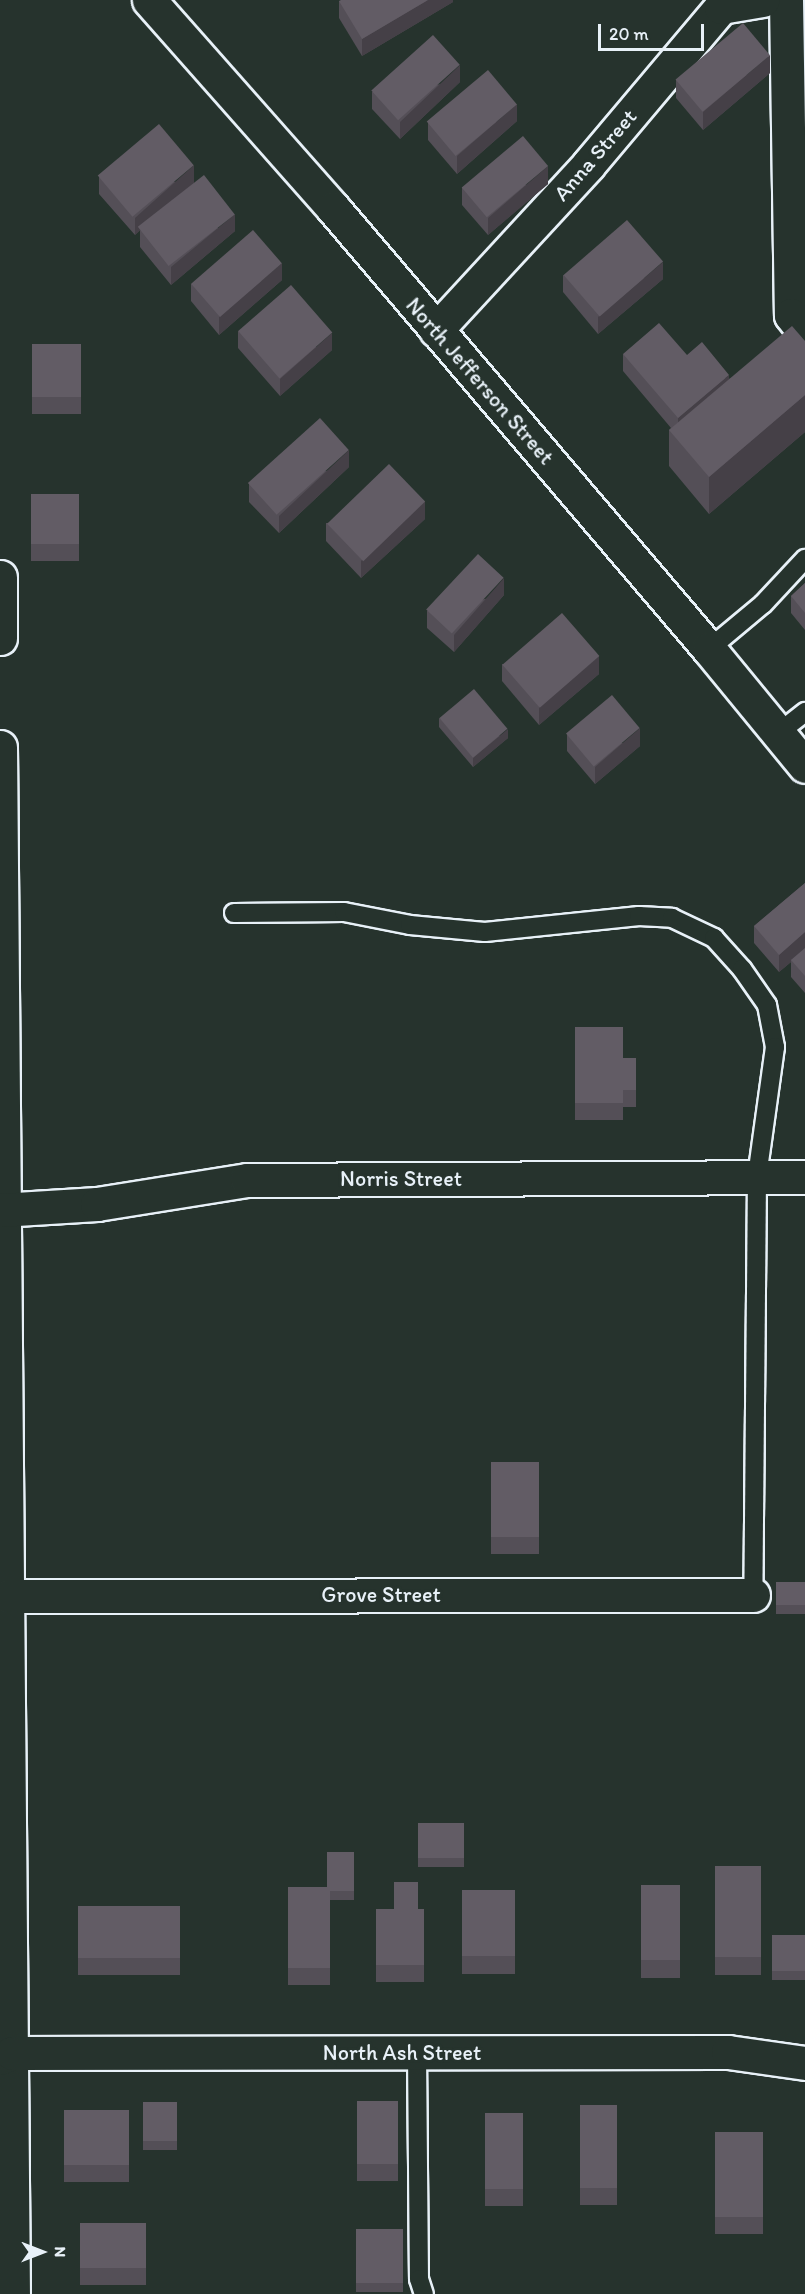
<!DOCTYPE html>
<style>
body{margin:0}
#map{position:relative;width:805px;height:2294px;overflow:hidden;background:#26332d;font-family:Itim,sans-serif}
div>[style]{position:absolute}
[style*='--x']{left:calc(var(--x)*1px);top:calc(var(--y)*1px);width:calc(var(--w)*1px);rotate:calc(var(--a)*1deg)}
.roads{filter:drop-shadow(2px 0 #e8f1f8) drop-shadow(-2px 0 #e8f1f8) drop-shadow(0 2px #e8f1f8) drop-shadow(0 -2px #e8f1f8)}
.service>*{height:18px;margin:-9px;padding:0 9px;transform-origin:9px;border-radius:9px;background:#26332d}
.minor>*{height:33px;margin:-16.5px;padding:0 16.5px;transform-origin:16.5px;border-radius:16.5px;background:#26332d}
.secondary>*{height:33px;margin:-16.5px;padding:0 16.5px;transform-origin:16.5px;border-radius:16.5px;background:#26332d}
.wall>*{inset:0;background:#544f57;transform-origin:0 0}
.shaded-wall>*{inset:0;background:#454047}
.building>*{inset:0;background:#625c65;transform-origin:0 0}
span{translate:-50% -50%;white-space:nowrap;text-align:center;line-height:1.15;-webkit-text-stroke:6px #26332d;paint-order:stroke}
.street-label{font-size:22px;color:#e8f1f8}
.north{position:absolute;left:12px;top:2222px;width:60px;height:60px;-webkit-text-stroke:4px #26332d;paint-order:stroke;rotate:90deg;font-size:16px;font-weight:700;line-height:24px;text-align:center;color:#e8f1f8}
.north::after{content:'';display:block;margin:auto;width:21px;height:27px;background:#e8f1f8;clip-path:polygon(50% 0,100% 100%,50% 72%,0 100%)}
.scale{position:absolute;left:598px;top:24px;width:106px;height:27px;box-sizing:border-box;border:3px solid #e8f1f8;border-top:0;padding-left:8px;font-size:18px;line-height:21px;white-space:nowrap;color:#e8f1f8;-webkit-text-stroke:4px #26332d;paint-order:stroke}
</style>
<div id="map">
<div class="roads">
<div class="service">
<i style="--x:709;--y:649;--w:70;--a:-39.8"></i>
<i style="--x:763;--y:604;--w:62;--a:-47"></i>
<i style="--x:777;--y:734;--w:36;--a:-38"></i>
<i style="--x:234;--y:913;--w:110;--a:-0.5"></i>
<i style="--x:344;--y:912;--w:67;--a:11.1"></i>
<i style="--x:410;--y:925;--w:75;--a:5.3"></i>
<i style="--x:485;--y:932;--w:155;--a:-5.9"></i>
<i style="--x:639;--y:916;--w:33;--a:3"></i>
<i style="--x:672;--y:918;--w:47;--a:25.5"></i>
<i style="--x:714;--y:938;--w:42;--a:47.9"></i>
<i style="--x:742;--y:969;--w:44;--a:55.2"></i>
<i style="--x:767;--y:1005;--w:43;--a:79.2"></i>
<i style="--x:775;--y:1047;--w:131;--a:97.9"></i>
<i style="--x:757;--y:1177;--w:418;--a:90.5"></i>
<i style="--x:417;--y:2052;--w:227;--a:89.5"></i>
<i style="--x:419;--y:2279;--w:16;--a:72"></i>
</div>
<div class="minor">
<i style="--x:786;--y:0;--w:315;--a:89.1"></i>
<i style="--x:791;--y:315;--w:23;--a:52"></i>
<i style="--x:436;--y:330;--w:224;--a:-47.3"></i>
<i style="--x:588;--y:165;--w:207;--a:-49.9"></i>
<i style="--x:721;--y:7;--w:42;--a:-9.7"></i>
<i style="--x:0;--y:577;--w:61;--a:90"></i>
<i style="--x:0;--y:747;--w:1547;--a:89.52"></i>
<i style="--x:0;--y:1210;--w:97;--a:-3.5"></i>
<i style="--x:97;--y:1204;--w:152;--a:-9.1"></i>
<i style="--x:247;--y:1180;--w:558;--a:-0.31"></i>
<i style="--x:8;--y:1596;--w:745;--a:-0.08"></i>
<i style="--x:0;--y:2058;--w:13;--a:-23"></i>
<i style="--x:12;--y:2053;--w:716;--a:-0.08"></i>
<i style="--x:728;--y:2052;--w:78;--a:8.1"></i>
</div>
<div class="secondary">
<i style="--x:149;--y:0;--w:278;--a:48.5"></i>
<i style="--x:333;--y:208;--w:580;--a:49.55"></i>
<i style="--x:709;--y:649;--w:151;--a:50.6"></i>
</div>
</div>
<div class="wall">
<i style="clip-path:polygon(453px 0,453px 2px,362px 56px,339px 18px,339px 1px)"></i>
<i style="clip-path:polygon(770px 73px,703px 130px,676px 98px,676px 80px)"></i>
<i style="clip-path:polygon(460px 82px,400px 139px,372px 109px,372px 92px)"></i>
<i style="clip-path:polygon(517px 121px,457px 174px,428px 140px,428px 123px)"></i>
<i style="clip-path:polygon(99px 177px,194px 183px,155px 217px,235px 231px,171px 285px,140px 247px,140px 230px,135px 235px,99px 194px)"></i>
<i style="clip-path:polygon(548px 184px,488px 235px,462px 205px,462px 187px)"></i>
<i style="clip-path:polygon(563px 275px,663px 279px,598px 334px,563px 292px)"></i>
<i style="clip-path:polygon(282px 280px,219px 335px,191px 301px,191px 284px)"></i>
<i style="clip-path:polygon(238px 331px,332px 350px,280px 396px,238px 348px)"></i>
<i style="clip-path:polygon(805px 341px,805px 432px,709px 514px,669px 466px,669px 430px,671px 428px,623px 371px,623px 354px,729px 379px)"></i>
<i style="left:32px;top:344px;width:49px;height:70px"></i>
<i style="clip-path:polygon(349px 467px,279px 533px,249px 502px,249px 484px)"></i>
<i style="left:31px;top:494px;width:48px;height:67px"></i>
<i style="clip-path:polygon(425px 519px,361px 578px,326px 541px,326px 523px)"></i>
<i style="clip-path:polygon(805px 583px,805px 630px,791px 613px,791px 596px)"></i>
<i style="clip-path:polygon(504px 595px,454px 652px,427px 628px,427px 611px)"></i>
<i style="clip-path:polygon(502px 664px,599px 674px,539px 725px,502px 681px)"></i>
<i style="clip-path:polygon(439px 718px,508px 738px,473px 767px,439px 727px)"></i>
<i style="clip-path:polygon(567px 734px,640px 746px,595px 784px,567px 751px)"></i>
<i style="clip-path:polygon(805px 883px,805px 993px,791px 977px,791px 962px,779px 972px,754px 943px,754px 926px)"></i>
<i style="clip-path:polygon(575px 1027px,623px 1058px,636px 1058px,636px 1107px,623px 1107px,623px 1120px,575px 1120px)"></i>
<i style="left:491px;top:1462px;width:48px;height:92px"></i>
<i style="left:776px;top:1582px;width:29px;height:32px"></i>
<i style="left:418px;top:1823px;width:46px;height:44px"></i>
<i style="clip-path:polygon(354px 1852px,354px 1900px,330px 1900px,330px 1985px,288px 1985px,288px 1887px,327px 1887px)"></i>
<i style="left:715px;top:1866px;width:46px;height:109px"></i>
<i style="left:641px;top:1885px;width:39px;height:93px"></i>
<i style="left:462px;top:1890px;width:53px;height:84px"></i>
<i style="left:78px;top:1906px;width:102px;height:69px"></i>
<i style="left:376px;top:1909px;width:48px;height:73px"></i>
<i style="left:772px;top:1935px;width:33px;height:45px"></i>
<i style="left:357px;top:2101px;width:41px;height:80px"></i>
<i style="left:143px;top:2102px;width:34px;height:48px"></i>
<i style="left:580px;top:2105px;width:37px;height:100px"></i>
<i style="left:64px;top:2110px;width:65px;height:72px"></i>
<i style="left:485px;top:2113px;width:38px;height:93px"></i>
<i style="left:715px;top:2132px;width:48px;height:102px"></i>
<i style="left:80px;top:2223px;width:66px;height:62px"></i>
<i style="left:356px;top:2229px;width:47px;height:63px"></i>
</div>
<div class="shaded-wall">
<i style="clip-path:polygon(428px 0,453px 0,453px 2px,362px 56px,362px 39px)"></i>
<i style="clip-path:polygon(770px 55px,770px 73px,703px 130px,703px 112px)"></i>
<i style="clip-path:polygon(460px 65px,460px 82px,400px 139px,400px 122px)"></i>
<i style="clip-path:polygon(517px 104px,517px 121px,457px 174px,457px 156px)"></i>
<i style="clip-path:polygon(194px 165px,194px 183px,135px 235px,135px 218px)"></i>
<i style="clip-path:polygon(548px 166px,548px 184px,488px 235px,488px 218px)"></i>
<i style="clip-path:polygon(235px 214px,235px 231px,171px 285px,171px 267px)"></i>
<i style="clip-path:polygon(663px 262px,663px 279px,598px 334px,598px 317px)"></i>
<i style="clip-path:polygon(282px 263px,282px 280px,219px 335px,219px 317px)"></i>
<i style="clip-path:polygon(332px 333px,332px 350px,280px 396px,280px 379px)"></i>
<i style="clip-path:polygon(729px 375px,729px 392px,678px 435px,678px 418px)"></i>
<i style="clip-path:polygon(805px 395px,805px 432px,709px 514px,709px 477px)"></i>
<i style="clip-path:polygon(349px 450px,349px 467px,279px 533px,279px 516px)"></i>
<i style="clip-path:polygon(425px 501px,425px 519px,361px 578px,361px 561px)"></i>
<i style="clip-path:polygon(504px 578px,504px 595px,454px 652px,454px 635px)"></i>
<i style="clip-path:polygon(599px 656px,599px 674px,539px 725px,539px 707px)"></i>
<i style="clip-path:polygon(640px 728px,640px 746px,595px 784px,595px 767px)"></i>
<i style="clip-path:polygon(508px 729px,508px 738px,473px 767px,473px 758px)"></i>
<i style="clip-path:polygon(805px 932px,805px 950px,791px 960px,791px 962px,779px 972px,779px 955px)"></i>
</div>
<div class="building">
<i style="clip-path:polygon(341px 0,428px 0,362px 39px,339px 1px)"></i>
<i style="left:743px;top:23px;width:42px;height:88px;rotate:50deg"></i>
<i style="left:433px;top:35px;width:40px;height:83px;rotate:48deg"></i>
<i style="left:488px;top:70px;width:45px;height:80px;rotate:50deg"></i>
<i style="left:159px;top:124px;width:54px;height:80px;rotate:50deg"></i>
<i style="left:523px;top:136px;width:39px;height:80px;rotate:50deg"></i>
<i style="left:204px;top:175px;width:50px;height:84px;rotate:52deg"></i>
<i style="left:627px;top:220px;width:55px;height:84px;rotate:49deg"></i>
<i style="left:253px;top:230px;width:44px;height:82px;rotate:49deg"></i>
<i style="left:291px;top:285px;width:63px;height:70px;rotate:49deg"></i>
<i style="clip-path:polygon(659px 323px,687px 355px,702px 342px,729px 375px,678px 418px,623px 354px)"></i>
<i style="clip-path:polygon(792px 326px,805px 341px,805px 395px,709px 477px,669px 430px)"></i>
<i style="left:32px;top:344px;width:49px;height:53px"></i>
<i style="left:320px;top:418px;width:43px;height:97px;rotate:48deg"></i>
<i style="left:389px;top:464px;width:52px;height:86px;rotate:46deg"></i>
<i style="left:31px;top:494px;width:48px;height:50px"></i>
<i style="left:478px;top:554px;width:35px;height:76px;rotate:43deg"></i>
<i style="clip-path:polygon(805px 583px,805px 613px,791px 596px)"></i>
<i style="left:562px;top:613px;width:57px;height:79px;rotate:49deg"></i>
<i style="left:474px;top:689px;width:52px;height:45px;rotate:50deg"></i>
<i style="left:612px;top:695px;width:43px;height:60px;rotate:50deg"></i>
<i style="clip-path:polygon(805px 883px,805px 932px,779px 955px,754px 926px)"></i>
<i style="clip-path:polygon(805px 948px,805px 976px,791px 960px)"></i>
<i style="clip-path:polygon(575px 1027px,623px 1027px,623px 1058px,636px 1058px,636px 1090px,623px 1090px,623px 1103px,575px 1103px)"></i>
<i style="left:491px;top:1462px;width:48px;height:75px"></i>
<i style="left:776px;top:1582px;width:29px;height:23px"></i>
<i style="left:418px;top:1823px;width:46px;height:35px"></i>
<i style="clip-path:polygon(327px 1852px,354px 1852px,354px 1891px,330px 1891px,330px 1887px,327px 1887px)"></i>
<i style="left:715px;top:1866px;width:46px;height:91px"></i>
<i style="clip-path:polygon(394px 1882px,418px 1882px,418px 1909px,424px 1909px,424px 1965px,376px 1965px,376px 1909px,394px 1909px)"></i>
<i style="left:641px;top:1885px;width:39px;height:75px"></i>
<i style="left:288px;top:1887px;width:42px;height:81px"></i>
<i style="left:462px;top:1890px;width:53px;height:66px"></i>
<i style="left:78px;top:1906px;width:102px;height:52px"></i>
<i style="left:772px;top:1935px;width:33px;height:36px"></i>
<i style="left:357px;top:2101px;width:41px;height:63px"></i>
<i style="left:143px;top:2102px;width:34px;height:39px"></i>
<i style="left:580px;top:2105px;width:37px;height:83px"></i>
<i style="left:64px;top:2110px;width:65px;height:55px"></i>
<i style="left:485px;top:2113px;width:38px;height:76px"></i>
<i style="left:715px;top:2132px;width:48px;height:85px"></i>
<i style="left:80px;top:2223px;width:66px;height:45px"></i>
<i style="left:356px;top:2229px;width:47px;height:54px"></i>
</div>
<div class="street-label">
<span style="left:595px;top:155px;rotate:-49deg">Anna Street</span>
<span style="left:480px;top:381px;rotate:49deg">North Jefferson Street</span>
<span style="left:401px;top:1179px">Norris Street</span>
<span style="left:381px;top:1595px">Grove Street</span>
<span style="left:402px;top:2053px">North Ash Street</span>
</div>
<div class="north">N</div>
<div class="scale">20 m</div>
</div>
